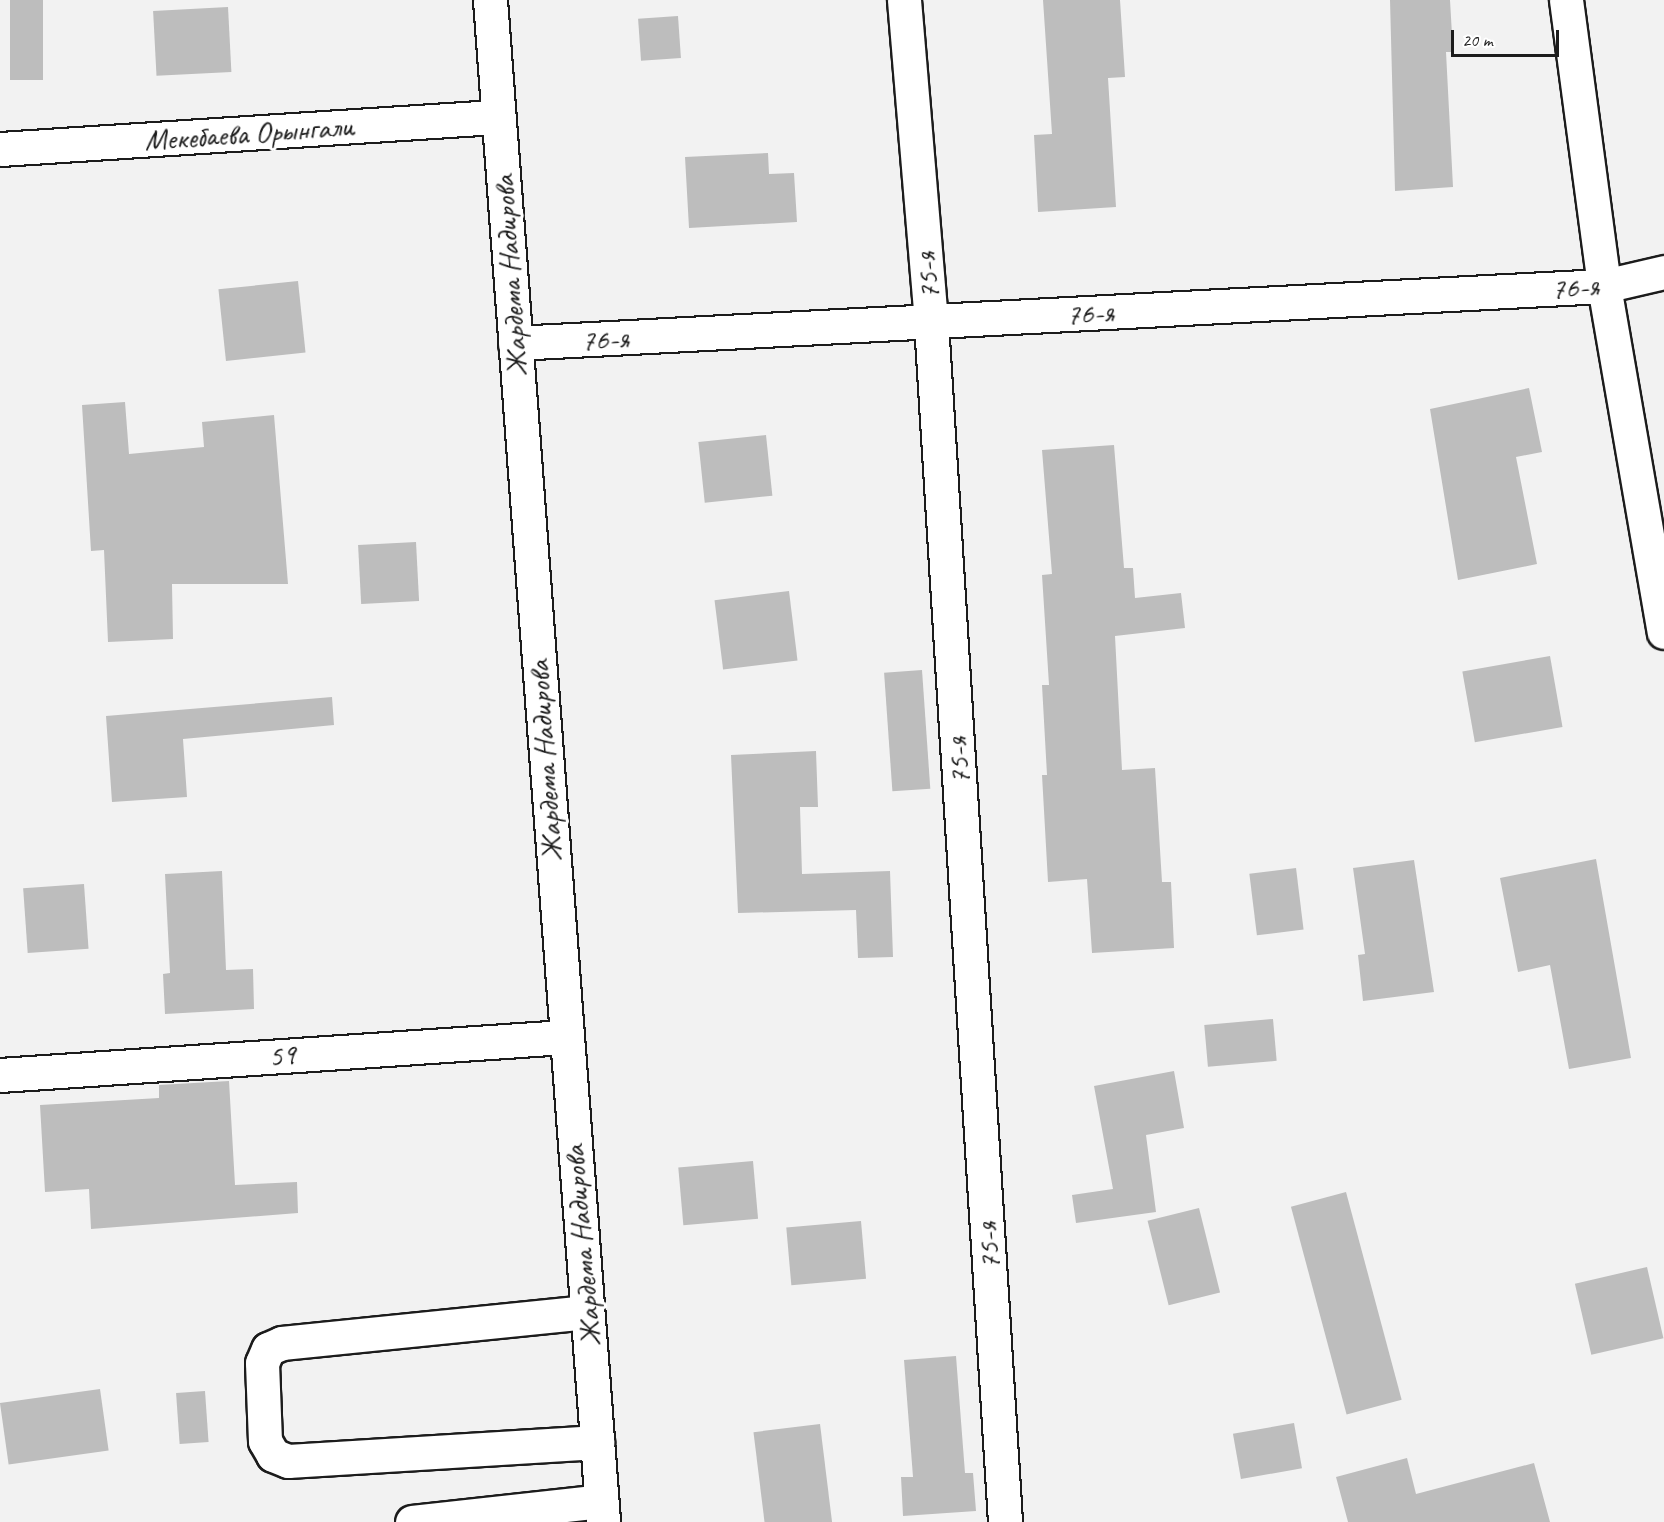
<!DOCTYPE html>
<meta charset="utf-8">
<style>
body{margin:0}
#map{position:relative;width:1664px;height:1522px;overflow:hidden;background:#f2f2f2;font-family:Caveat,sans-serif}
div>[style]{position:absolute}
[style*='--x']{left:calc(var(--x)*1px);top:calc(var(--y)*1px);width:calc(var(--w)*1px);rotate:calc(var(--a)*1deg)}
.building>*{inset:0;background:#bdbdbd;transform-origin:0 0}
.roads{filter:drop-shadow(2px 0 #1c1c1c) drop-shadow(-2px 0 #1c1c1c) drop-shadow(0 2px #1c1c1c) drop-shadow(0 -2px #1c1c1c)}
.minor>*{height:33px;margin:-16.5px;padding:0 16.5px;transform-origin:16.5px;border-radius:16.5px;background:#fff}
.highway>*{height:33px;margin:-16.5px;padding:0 16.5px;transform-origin:16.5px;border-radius:16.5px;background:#fff}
span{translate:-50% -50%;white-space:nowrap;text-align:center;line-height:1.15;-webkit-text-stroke:6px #fff;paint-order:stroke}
.street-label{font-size:30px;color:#1c1c1c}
.scale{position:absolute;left:1451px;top:30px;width:108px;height:27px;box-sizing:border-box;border:3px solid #1c1c1c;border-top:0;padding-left:8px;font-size:18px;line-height:21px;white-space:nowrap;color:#1c1c1c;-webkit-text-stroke:4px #fff;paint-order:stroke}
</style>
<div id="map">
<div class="building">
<i style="left:10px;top:0;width:33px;height:80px"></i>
<i style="clip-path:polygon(1043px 0,1120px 0,1125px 77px,1108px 78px,1116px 207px,1038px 212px,1034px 135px,1052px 134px)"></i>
<i style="clip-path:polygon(1390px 0,1450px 0,1453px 52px,1446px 52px,1453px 187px,1395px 191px)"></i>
<i style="left:228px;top:7px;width:65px;height:75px;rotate:87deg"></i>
<i style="left:678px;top:16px;width:42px;height:40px;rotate:86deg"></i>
<i style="clip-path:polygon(768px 153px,769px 174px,794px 173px,797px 222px,689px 228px,685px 157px)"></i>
<i style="left:298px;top:281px;width:72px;height:80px;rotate:84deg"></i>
<i style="clip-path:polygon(1529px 388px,1542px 452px,1516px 457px,1537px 564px,1458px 580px,1430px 409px)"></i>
<i style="clip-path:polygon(125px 402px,129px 454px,204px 447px,202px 422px,274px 415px,288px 584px,172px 584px,173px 639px,108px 642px,104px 550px,91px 551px,82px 405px)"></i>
<i style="left:766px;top:435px;width:61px;height:68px;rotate:84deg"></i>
<i style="clip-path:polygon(1114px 445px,1124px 568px,1133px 568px,1135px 598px,1181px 593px,1185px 628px,1115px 636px,1122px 770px,1155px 768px,1162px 882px,1171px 882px,1174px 948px,1092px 953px,1087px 879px,1048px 882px,1042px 775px,1047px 775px,1042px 685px,1049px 685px,1042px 575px,1052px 574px,1042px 450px)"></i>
<i style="left:416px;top:542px;width:59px;height:58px;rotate:87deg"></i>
<i style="left:789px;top:591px;width:70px;height:75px;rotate:83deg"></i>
<i style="left:1550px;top:656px;width:72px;height:89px;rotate:80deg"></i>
<i style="left:922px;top:670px;width:119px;height:38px;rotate:86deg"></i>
<i style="clip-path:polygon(332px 697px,334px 725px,183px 739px,187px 797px,112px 802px,106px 716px)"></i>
<i style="clip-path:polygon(816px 751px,818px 807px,800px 807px,802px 874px,890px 871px,893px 957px,858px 958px,856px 910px,738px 913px,731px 755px)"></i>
<i style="clip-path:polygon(1596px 859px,1631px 1058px,1569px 1069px,1550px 965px,1518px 972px,1500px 878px)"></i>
<i style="clip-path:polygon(1414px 860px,1434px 992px,1363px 1001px,1358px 955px,1365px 954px,1353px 868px)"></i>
<i style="left:1296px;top:868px;width:62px;height:47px;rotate:83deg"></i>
<i style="clip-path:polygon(222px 871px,226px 970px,253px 969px,254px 1009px,165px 1014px,163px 974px,170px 973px,165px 874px)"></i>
<i style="left:84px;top:884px;width:65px;height:61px;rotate:86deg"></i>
<i style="left:1273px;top:1019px;width:42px;height:69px;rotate:85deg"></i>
<i style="clip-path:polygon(1174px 1071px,1184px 1128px,1146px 1135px,1156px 1212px,1076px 1223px,1072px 1195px,1113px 1189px,1094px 1086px)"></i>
<i style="clip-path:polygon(229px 1081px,235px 1185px,297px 1182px,298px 1213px,91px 1229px,89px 1189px,45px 1192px,40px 1105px,159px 1098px,159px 1085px)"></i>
<i style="left:753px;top:1161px;width:58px;height:75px;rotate:85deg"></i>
<i style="left:1346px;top:1192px;width:215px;height:57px;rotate:75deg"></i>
<i style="left:1199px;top:1208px;width:87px;height:53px;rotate:76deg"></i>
<i style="left:861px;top:1221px;width:58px;height:75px;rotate:85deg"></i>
<i style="left:1647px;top:1267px;width:73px;height:74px;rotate:77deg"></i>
<i style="clip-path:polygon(956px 1356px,965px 1473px,973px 1473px,976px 1511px,903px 1516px,901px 1477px,913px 1477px,904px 1360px)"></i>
<i style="left:100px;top:1389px;width:62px;height:101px;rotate:82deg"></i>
<i style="left:205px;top:1391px;width:51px;height:29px;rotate:86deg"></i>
<i style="left:1294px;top:1423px;width:46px;height:62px;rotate:80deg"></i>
<i style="left:820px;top:1424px;width:99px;height:67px;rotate:83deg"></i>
<i style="clip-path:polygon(1407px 1458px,1416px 1494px,1534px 1463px,1550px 1522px,1348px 1522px,1336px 1477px)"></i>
</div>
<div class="roads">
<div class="minor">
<i style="--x:904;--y:0;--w:323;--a:85.2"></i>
<i style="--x:931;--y:322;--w:1202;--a:86.47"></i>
<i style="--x:1566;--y:0;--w:289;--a:82.4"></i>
<i style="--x:1604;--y:286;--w:351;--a:80.2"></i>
<i style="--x:0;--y:149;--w:499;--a:-3.7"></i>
<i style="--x:515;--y:343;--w:1090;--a:-3"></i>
<i style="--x:1604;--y:286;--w:62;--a:-13.1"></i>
<i style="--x:0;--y:1075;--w:566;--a:-3.85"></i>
<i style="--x:587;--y:1312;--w:307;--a:174.2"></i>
<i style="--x:282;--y:1343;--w:15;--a:157"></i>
<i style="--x:268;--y:1349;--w:15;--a:113"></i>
<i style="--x:262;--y:1363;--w:78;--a:87.8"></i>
<i style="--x:265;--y:1441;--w:16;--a:60"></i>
<i style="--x:273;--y:1455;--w:16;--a:22"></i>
<i style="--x:288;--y:1461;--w:310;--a:-3.5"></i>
<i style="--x:412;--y:1522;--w:190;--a:-6.3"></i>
</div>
<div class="highway">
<i style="--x:490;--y:0;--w:1526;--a:85.75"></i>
</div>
</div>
<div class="street-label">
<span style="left:249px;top:133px;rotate:-4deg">Мекебаева Орынгали</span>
<span style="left:510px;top:276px;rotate:-94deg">Жардема Надирова</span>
<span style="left:927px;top:276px;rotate:-95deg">75-я</span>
<span style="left:1575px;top:287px;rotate:-4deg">76-я</span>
<span style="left:1090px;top:313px;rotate:-3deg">76-я</span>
<span style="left:605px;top:339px;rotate:-3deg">76-я</span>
<span style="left:545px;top:761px;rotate:-94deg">Жардема Надирова</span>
<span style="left:958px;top:761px;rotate:-94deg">75-я</span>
<span style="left:282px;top:1055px;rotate:-4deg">59</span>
<span style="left:582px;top:1246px;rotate:-95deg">Жардема Надирова</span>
<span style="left:988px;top:1246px;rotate:-94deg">75-я</span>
</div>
<div class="scale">20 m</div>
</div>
